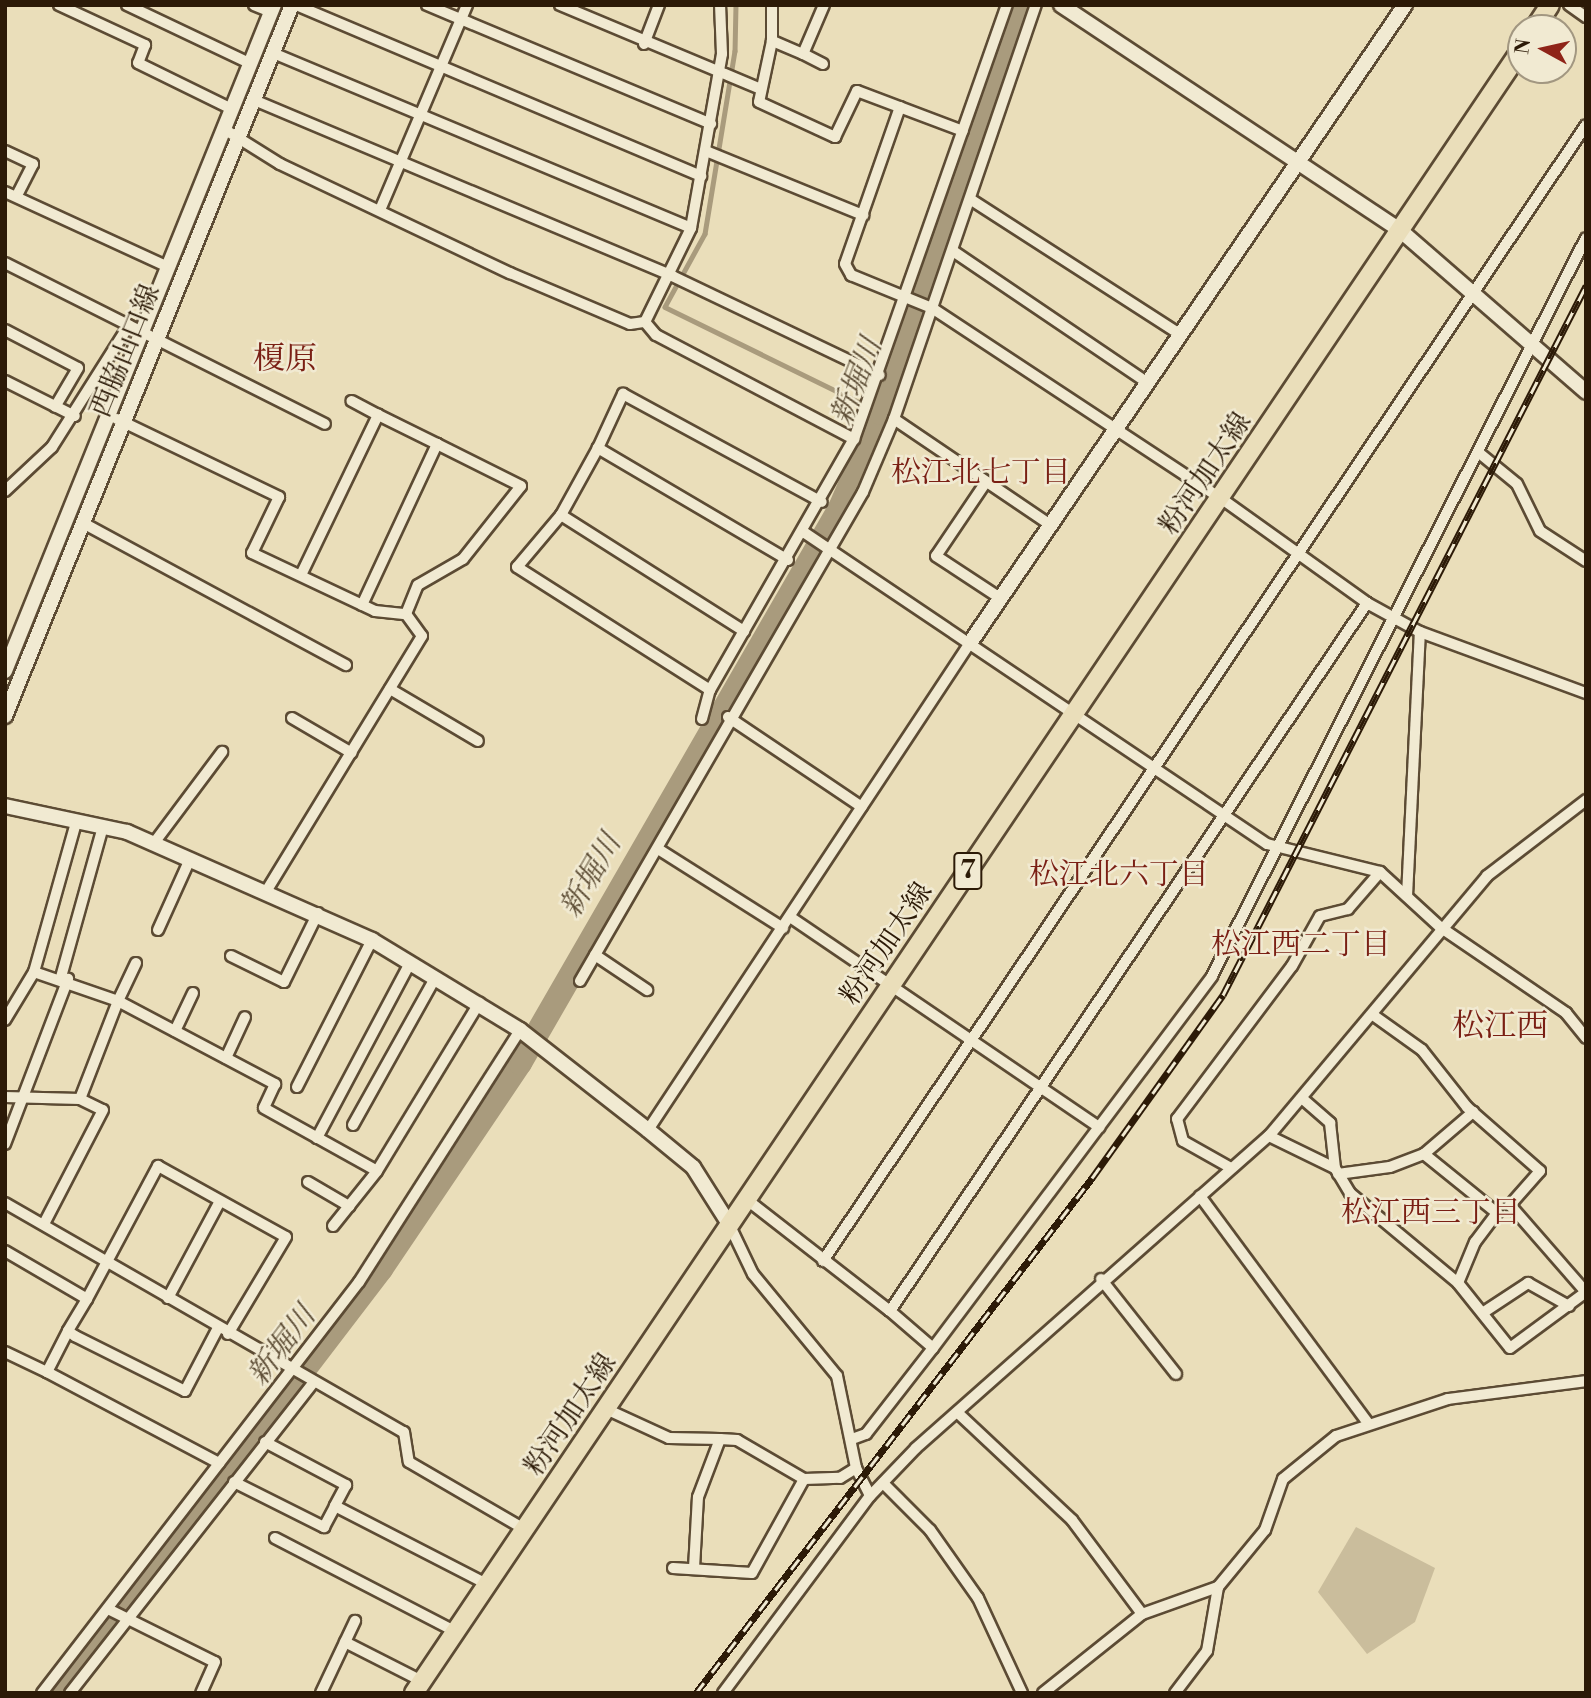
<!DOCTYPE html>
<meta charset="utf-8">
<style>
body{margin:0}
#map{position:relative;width:1591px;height:1698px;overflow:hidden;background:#eadeba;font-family:"Libre Bodoni","Noto Serif JP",serif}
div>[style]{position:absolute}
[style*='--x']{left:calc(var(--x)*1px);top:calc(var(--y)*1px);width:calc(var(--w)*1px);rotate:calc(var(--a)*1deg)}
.green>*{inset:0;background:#cabd9c}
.stream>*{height:4.5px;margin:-2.25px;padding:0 2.25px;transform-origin:2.25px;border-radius:2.25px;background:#a99b7d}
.river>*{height:24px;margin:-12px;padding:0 12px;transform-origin:12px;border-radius:12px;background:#a99b7d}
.roads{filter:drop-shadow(2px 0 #5c4b34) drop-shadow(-2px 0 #5c4b34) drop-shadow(0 2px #5c4b34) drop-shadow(0 -2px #5c4b34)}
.minor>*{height:10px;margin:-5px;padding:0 5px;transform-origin:5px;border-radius:5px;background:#f1ead2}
.tertiary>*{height:14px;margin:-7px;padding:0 7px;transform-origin:7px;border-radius:7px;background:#f1ead2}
.primary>*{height:18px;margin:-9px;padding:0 9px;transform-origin:9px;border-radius:9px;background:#eadeba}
.rail>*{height:7px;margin-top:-3.5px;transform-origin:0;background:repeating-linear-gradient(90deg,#f1ead2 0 13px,#2c1a07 0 26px);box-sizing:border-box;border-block:2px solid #2c1a07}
span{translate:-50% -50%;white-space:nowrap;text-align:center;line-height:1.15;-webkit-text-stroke:5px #f1ead2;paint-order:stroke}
.shield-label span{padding:2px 5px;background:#f1ead2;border:2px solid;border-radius:5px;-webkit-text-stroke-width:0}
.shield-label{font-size:26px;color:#2c1a07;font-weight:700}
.street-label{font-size:28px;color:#2c1a07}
.water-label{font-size:30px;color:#5e4e36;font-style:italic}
.neighbourhood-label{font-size:30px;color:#7a1f14}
.quarter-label{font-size:32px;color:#7a1f14}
.frame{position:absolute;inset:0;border:7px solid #2c1a07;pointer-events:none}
.north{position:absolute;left:1507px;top:14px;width:70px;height:70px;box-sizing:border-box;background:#f1ead2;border:2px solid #a29781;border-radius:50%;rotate:278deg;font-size:19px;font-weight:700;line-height:28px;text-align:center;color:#2c1a07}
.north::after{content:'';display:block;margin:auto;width:24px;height:32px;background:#8f2418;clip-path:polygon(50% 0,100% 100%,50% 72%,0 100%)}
</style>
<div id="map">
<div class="green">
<i style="clip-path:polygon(1356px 1527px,1435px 1568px,1415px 1622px,1367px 1654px,1318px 1592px)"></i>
</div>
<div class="stream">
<i style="--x:736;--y:5;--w:46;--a:91.2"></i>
<i style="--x:735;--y:51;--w:185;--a:99.3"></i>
<i style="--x:705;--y:234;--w:83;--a:118.7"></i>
<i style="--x:665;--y:307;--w:241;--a:26.1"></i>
</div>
<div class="river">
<i style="--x:57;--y:1693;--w:534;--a:-52.61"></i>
<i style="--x:381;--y:1269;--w:249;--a:-56"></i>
<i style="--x:520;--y:1063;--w:641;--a:-60.03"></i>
<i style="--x:840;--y:508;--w:103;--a:-66.7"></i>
<i style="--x:881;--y:413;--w:433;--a:-70.6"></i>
</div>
<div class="roads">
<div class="minor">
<i style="--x:59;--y:5;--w:95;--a:24.9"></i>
<i style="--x:145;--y:45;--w:19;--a:111"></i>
<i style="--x:138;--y:63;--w:105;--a:26.1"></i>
<i style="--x:127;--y:5;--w:137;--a:25.4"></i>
<i style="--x:254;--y:5;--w:18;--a:22"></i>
<i style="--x:296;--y:5;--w:440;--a:22.9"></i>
<i style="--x:427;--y:5;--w:308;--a:22.7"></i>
<i style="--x:560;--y:5;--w:218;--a:22.7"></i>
<i style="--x:1569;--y:5;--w:21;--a:35"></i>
<i style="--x:772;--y:41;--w:36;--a:-90"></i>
<i style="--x:644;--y:44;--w:42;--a:-69"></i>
<i style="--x:273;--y:53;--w:453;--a:22.7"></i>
<i style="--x:803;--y:54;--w:34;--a:-157"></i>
<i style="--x:772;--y:41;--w:62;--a:102"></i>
<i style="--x:759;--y:102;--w:84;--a:24.7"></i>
<i style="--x:835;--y:137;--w:51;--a:-64.4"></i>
<i style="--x:857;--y:91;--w:113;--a:20.7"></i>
<i style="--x:823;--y:64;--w:22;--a:-153"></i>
<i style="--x:803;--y:54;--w:53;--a:-66.8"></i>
<i style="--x:254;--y:100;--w:454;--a:22.8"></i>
<i style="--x:672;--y:276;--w:230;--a:25.5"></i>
<i style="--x:900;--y:107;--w:166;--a:109.3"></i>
<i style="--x:845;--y:264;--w:13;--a:61"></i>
<i style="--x:851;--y:275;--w:87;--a:22.2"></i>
<i style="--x:932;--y:308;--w:347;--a:33.4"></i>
<i style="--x:1222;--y:499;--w:178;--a:35.6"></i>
<i style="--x:1367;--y:603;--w:60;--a:28.7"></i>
<i style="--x:1420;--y:632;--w:177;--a:20.2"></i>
<i style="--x:224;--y:129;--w:66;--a:32"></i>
<i style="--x:280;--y:164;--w:255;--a:25.4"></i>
<i style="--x:510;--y:273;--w:130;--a:23"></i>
<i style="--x:630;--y:324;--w:15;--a:-8"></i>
<i style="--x:645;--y:322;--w:105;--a:-63.9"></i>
<i style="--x:691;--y:228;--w:177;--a:-79.9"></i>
<i style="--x:722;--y:54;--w:49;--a:-92.3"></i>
<i style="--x:5;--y:151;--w:31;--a:25"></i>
<i style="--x:33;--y:164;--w:34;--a:117"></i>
<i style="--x:706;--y:151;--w:170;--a:22.2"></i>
<i style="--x:5;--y:192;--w:179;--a:24.7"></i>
<i style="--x:970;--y:199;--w:247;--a:32.8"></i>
<i style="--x:380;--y:210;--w:223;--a:-67"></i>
<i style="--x:953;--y:251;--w:232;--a:34.1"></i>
<i style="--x:5;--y:263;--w:358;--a:26.7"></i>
<i style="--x:645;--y:322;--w:17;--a:50"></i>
<i style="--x:656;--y:335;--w:224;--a:27.7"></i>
<i style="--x:5;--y:330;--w:82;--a:27.5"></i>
<i style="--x:78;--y:368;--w:45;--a:120.5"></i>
<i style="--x:5;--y:381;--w:78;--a:26.6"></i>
<i style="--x:117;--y:419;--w:180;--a:25.7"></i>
<i style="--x:279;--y:497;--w:62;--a:115.7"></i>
<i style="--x:252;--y:553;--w:136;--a:25.2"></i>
<i style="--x:375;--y:611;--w:31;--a:6"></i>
<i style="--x:406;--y:614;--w:27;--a:54"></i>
<i style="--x:422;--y:636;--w:300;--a:121.4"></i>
<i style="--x:894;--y:419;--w:187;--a:34.1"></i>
<i style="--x:598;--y:448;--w:77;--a:118.9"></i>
<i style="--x:561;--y:515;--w:217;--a:32.4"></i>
<i style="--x:1478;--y:452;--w:50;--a:39.4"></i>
<i style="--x:1517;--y:484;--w:52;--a:63.9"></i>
<i style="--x:1540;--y:531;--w:55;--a:33.1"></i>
<i style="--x:986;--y:482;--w:89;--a:124"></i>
<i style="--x:936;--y:556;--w:77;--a:33.3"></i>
<i style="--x:5;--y:491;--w:64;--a:-43.1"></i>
<i style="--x:52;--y:447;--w:144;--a:-57.7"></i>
<i style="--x:561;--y:515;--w:68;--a:130.2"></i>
<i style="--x:517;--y:567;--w:229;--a:32.5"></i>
<i style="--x:710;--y:690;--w:289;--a:-60.2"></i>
<i style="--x:854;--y:439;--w:460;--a:-70.6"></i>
<i style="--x:83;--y:523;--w:299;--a:28.4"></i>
<i style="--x:805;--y:533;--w:557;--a:33.95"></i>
<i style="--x:1267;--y:844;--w:116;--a:13.9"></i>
<i style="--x:1380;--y:872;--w:81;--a:42.5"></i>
<i style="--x:1440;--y:927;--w:153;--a:34.3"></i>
<i style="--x:1566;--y:1013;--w:32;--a:51"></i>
<i style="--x:788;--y:560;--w:221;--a:-149.5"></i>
<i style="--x:598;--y:448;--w:60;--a:-65.2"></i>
<i style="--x:623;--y:394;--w:226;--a:28.5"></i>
<i style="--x:301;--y:575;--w:178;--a:-64.3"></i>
<i style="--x:378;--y:415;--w:30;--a:-152"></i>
<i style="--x:362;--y:605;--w:178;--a:-65"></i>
<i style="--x:437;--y:444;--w:66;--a:-153.8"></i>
<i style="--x:406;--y:614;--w:31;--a:-68"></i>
<i style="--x:418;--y:585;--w:52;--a:-30"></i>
<i style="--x:463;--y:559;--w:93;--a:-51.5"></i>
<i style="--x:521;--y:486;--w:94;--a:-153.4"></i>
<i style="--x:390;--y:689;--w:102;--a:30.6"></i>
<i style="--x:728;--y:717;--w:161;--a:33.9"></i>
<i style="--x:292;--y:718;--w:69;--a:30.3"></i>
<i style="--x:702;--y:719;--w:30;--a:-75"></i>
<i style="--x:154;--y:843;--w:114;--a:-53.2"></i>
<i style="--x:658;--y:849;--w:148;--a:32.3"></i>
<i style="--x:1407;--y:896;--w:264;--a:-87.2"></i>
<i style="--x:790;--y:917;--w:374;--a:34.2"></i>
<i style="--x:158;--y:930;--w:78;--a:-65.7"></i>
<i style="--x:595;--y:955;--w:63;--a:33.9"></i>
<i style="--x:231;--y:956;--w:59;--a:26.1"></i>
<i style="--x:284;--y:982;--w:77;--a:-63.8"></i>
<i style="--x:136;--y:963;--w:42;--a:115.3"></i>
<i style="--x:118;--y:1001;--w:178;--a:27.9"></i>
<i style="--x:275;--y:1084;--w:26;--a:115"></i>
<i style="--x:264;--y:1108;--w:129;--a:29.1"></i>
<i style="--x:377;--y:1171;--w:197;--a:-58.7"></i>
<i style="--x:34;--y:972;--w:89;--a:19"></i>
<i style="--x:118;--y:1001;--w:105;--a:111.2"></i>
<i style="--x:61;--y:977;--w:156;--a:-74.4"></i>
<i style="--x:580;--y:981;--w:565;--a:-59.94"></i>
<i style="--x:863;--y:492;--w:79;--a:-67"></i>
<i style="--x:894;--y:419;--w:438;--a:-71.1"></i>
<i style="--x:1373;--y:1015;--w:60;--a:35.5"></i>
<i style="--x:1422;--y:1050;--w:73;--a:51.7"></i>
<i style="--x:1467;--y:1107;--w:97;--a:41.2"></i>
<i style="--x:1540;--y:1171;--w:45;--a:131.4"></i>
<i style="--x:1510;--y:1205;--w:116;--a:48.9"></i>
<i style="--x:5;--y:1020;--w:56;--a:-58.9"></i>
<i style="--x:34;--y:972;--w:155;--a:-74.3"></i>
<i style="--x:175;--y:1031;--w:42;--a:-64.7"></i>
<i style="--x:226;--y:1058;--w:45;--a:-65.1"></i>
<i style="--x:297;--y:1087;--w:165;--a:-63"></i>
<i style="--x:5;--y:1097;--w:75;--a:1.5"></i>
<i style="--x:80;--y:1099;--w:25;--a:26"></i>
<i style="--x:103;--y:1110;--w:128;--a:117.4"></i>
<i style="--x:1304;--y:1100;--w:35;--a:41"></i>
<i style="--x:1330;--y:1123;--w:45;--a:83.7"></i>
<i style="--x:353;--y:1125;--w:168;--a:-60.8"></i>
<i style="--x:648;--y:1130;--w:584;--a:-56.53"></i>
<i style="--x:1269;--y:1136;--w:73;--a:25.9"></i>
<i style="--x:1335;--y:1168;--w:29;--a:59"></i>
<i style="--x:1350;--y:1193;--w:141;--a:39.8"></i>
<i style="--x:1458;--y:1283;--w:83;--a:51.3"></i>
<i style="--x:1510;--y:1348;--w:94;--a:-36.4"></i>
<i style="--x:317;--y:1138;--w:198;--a:-62"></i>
<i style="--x:5;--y:1144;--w:177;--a:-69.1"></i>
<i style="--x:1424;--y:1154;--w:94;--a:38.9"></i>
<i style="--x:1497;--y:1213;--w:36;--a:127"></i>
<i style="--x:1475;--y:1242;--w:44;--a:112.5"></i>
<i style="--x:1231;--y:1168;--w:55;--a:-150.6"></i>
<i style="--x:1183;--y:1141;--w:23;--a:-105"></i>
<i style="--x:1177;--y:1119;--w:191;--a:-53.1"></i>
<i style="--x:1292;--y:966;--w:57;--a:-60.8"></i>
<i style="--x:1320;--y:916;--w:29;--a:-14"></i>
<i style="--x:1348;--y:909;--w:49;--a:-49.1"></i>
<i style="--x:1338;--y:1174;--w:52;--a:-7.7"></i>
<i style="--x:1390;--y:1167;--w:36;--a:-21"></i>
<i style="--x:1424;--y:1154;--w:65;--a:-40.6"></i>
<i style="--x:308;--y:1182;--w:48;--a:30.3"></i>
<i style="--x:1200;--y:1196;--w:282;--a:53.5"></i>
<i style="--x:746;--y:1199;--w:182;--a:37.9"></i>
<i style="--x:5;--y:1203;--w:460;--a:29.9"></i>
<i style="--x:404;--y:1432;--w:30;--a:81"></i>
<i style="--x:409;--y:1462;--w:135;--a:30.2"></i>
<i style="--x:729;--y:1224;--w:55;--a:64.4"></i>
<i style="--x:753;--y:1274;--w:132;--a:50.5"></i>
<i style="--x:837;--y:1376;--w:94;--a:78.3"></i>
<i style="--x:333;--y:1226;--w:70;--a:-51.3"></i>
<i style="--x:5;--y:1251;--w:95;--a:30.3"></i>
<i style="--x:87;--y:1299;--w:37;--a:121"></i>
<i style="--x:68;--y:1331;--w:9;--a:36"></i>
<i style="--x:75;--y:1336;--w:123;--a:26.6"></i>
<i style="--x:185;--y:1391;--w:71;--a:-62.4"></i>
<i style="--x:823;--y:1261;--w:1368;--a:-56.11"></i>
<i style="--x:1101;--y:1279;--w:121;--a:51.7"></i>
<i style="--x:168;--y:1298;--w:110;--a:-61.8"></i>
<i style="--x:87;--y:1299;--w:151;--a:-61.9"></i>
<i style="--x:158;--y:1166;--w:146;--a:29"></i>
<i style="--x:286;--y:1237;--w:113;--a:120.9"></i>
<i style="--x:1484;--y:1312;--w:53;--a:-33.4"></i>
<i style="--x:1528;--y:1283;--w:47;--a:29.3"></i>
<i style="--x:68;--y:1331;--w:46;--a:117.1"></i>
<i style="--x:47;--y:1372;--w:195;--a:27.9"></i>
<i style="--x:933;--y:1348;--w:57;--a:-139.3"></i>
<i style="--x:890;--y:1311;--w:854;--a:-56.03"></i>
<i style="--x:5;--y:1352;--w:47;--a:25.5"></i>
<i style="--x:606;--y:1409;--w:69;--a:24.7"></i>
<i style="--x:669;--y:1438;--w:51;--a:1.1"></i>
<i style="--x:958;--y:1413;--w:156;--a:43.2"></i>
<i style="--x:1072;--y:1520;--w:117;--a:53.3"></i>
<i style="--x:852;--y:1439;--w:15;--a:-20"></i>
<i style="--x:866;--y:1434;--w:109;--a:-52.1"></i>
<i style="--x:933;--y:1348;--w:465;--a:-53.1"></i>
<i style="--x:1212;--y:976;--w:827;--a:-63.13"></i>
<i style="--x:265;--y:1442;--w:92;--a:28"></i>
<i style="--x:346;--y:1485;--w:24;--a:118"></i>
<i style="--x:234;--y:1482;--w:101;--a:26.6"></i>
<i style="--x:324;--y:1527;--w:24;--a:-62"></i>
<i style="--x:335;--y:1506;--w:173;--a:27.2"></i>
<i style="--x:883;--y:1483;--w:66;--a:45"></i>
<i style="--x:930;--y:1530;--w:83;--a:54.8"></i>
<i style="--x:978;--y:1598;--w:105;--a:65.1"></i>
<i style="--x:275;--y:1538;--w:204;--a:27.4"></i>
<i style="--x:673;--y:1568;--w:79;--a:3.6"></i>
<i style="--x:752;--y:1573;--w:107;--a:-61"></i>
<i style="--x:694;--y:1568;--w:71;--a:-86.8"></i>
<i style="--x:698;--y:1497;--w:62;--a:-69.2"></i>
<i style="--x:720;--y:1439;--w:17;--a:3"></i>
<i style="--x:737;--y:1440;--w:78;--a:30.2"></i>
<i style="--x:804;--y:1479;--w:36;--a:-2"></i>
<i style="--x:840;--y:1478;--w:19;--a:-32"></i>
<i style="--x:856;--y:1468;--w:31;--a:63"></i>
<i style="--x:108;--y:1609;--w:119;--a:26.4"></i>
<i style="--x:215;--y:1662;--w:34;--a:114"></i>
<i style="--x:345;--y:1642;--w:86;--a:26.9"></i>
<i style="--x:42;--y:1693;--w:519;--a:-52.36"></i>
<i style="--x:359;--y:1282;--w:299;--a:-57.4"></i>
<i style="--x:70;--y:1693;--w:392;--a:-51.9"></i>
<i style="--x:321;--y:1693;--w:80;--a:-64.7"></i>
<i style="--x:723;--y:1693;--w:246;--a:-53.3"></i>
<i style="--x:870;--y:1496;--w:66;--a:-46.2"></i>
<i style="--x:916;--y:1448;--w:471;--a:-41.5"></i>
<i style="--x:1269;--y:1136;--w:339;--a:-50"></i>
<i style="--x:1487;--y:876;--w:125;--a:-37.5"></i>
<i style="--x:1043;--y:1693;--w:127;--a:-38.6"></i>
<i style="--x:1142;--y:1614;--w:81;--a:-19.6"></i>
<i style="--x:1218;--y:1587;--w:74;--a:-50.5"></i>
<i style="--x:1265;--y:1530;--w:54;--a:-70.6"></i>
<i style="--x:1283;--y:1479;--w:68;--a:-39.1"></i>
<i style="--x:1336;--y:1436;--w:118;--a:-18.3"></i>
<i style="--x:1448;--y:1399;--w:139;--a:-7.4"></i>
<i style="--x:1175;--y:1693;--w:53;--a:-52.7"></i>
<i style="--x:1207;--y:1651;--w:65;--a:-80.2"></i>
</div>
<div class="tertiary">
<i style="--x:1061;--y:5;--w:408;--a:33.6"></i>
<i style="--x:1401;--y:231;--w:245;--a:41"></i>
<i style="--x:970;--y:643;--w:772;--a:-55.71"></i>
<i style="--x:5;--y:671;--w:718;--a:-68.01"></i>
<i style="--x:5;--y:716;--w:767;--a:-68.02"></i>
<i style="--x:5;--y:806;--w:125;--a:12"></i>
<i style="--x:127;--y:832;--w:268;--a:23.8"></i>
<i style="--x:372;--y:940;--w:173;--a:31.3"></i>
<i style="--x:520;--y:1030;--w:162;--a:38"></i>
<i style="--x:648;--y:1130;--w:58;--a:39.4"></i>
<i style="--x:693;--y:1167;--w:67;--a:57.7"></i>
</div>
<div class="primary">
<i style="--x:1535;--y:28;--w:27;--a:-57"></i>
<i style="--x:414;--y:1693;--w:1981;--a:-56.03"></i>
</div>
</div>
<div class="rail">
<i style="--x:696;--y:1693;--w:650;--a:-52.44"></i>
<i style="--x:1092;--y:1178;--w:225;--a:-54.4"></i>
<i style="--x:1223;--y:995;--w:797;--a:-62.89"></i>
</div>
<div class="shield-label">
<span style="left:968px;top:871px">7</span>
</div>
<div class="street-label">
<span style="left:126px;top:351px;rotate:-68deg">西脇山口線</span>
<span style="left:1206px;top:474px;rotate:-56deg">粉河加太線</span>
<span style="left:887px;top:944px;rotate:-56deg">粉河加太線</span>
<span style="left:571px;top:1415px;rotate:-56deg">粉河加太線</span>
</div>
<div class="water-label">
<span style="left:857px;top:382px;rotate:-69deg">新堀川</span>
<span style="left:591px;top:876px;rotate:-60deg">新堀川</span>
<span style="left:282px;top:1346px;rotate:-53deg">新堀川</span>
</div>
<div class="neighbourhood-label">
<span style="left:981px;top:473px">松江北七丁目</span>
<span style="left:1119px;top:875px">松江北六丁目</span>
<span style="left:1301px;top:945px">松江西二丁目</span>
<span style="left:1431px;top:1213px">松江西三丁目</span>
</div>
<div class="quarter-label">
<span style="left:285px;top:359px">榎原</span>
<span style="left:1500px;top:1026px">松江西</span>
</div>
<div class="frame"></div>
<div class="north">N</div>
</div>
